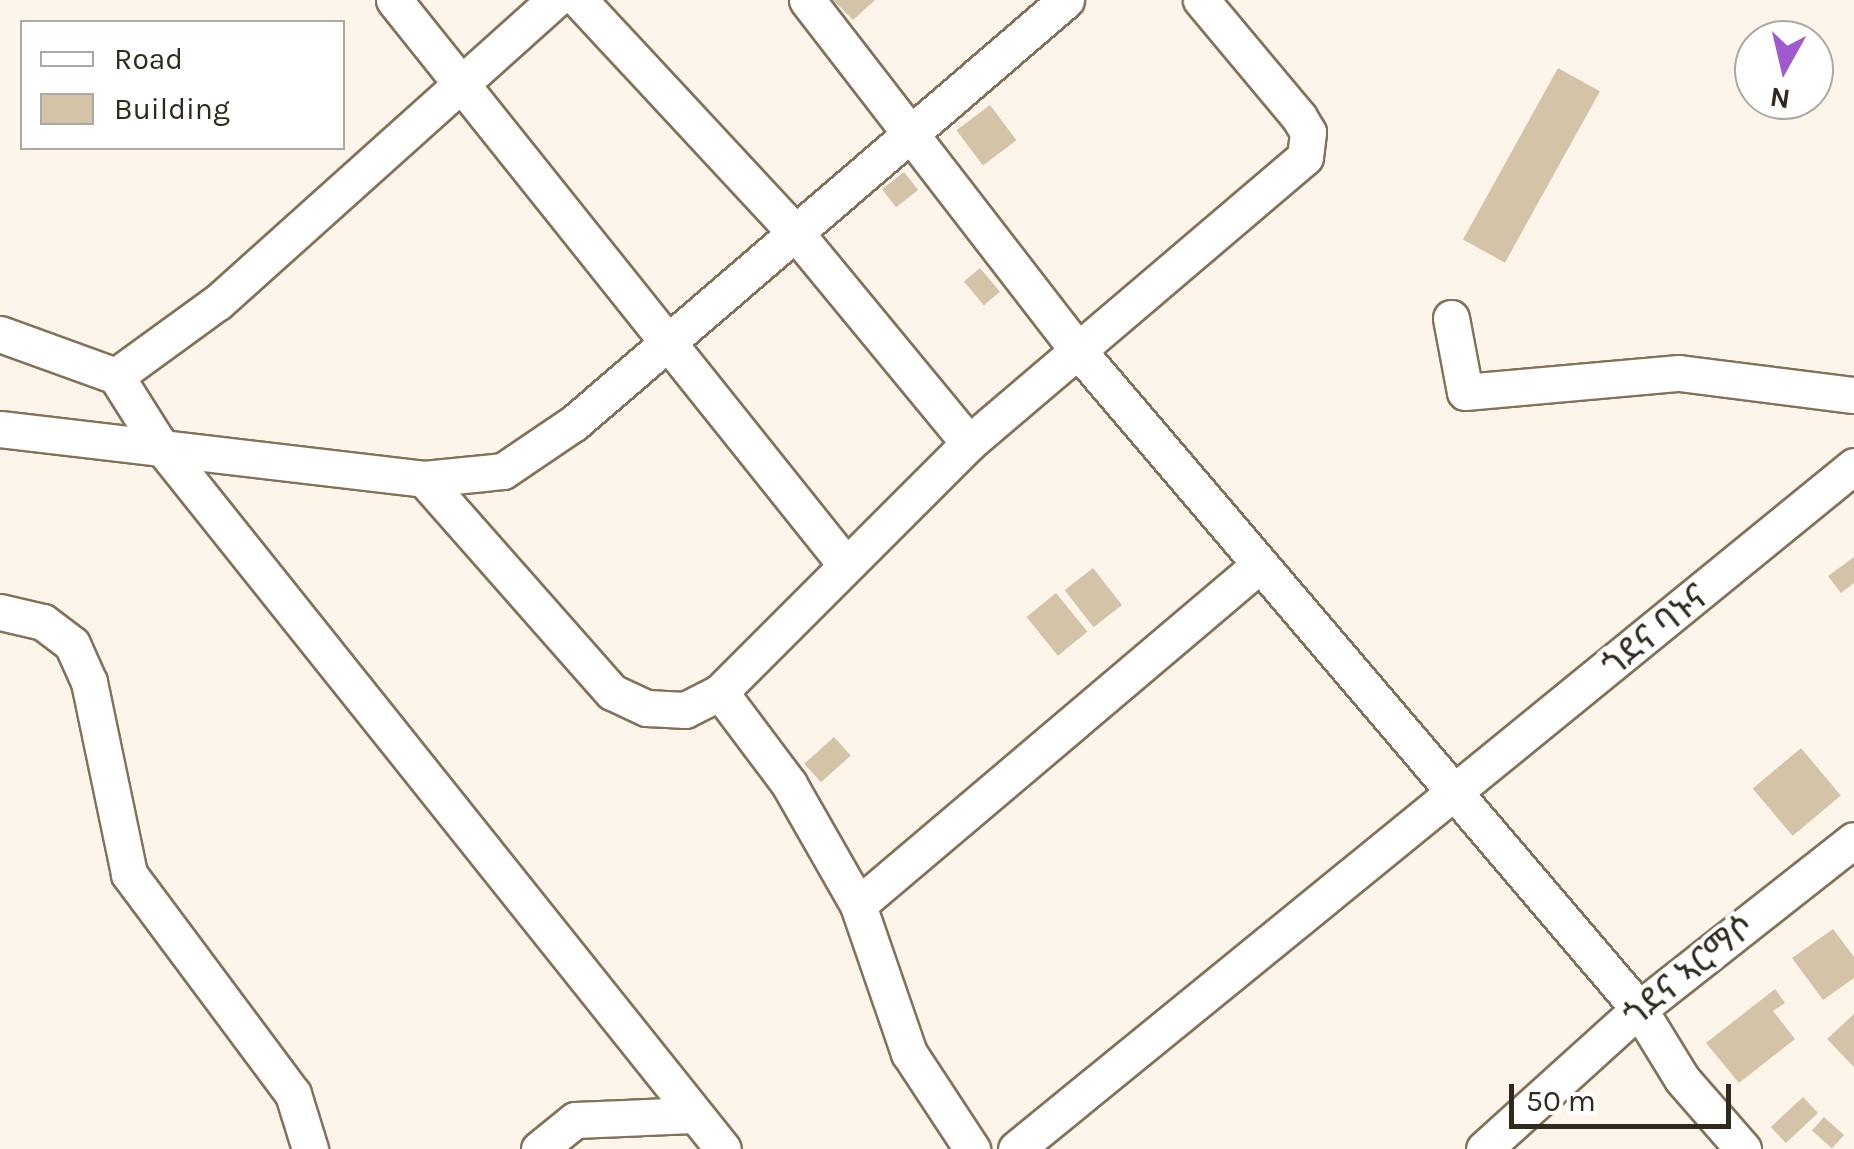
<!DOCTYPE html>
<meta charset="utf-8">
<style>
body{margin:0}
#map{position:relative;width:1854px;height:1149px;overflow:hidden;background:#fdf5ea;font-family:Karla,"Noto Sans Ethiopic",sans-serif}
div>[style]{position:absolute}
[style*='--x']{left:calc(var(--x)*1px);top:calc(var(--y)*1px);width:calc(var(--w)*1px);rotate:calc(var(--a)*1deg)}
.building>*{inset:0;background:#d5c3a8;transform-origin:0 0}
.roads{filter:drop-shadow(2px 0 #837259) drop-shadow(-2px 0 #837259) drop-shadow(0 2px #837259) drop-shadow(0 -2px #837259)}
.street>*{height:35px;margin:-17.5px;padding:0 17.5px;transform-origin:17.5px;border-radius:17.5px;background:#fff}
span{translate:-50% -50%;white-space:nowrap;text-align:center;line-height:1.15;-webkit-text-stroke:8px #fff;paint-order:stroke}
.street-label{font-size:35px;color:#30291e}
.legend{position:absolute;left:20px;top:20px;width:325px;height:130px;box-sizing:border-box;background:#fff;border:2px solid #aca9a5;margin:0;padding:12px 18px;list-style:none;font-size:30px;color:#30291e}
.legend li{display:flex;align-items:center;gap:20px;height:50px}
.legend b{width:50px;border:2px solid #aca9a5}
.north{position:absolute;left:1734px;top:20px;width:100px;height:100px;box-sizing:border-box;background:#fff;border:2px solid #aca9a5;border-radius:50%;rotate:188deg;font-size:28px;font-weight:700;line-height:40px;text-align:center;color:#30291e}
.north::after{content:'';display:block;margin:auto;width:35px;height:45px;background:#9f5acf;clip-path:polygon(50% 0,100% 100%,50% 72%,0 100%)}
.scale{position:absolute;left:1509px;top:1084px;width:222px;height:45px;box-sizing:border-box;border:5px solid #30291e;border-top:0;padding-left:12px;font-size:30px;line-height:35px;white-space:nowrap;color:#30291e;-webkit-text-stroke:8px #fff;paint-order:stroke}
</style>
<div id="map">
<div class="building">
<i style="clip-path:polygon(833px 0,875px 0,853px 20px)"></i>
<i style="left:1558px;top:68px;width:48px;height:196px;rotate:29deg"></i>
<i style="left:990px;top:105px;width:44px;height:42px;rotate:53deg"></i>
<i style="left:904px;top:172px;width:23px;height:28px;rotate:52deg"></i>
<i style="left:980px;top:268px;width:31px;height:21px;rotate:50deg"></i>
<i style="clip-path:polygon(1854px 557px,1854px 583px,1841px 593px,1828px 576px)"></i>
<i style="left:1093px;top:568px;width:47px;height:36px;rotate:52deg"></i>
<i style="left:1056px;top:593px;width:50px;height:38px;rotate:51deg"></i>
<i style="left:834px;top:737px;width:25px;height:40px;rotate:48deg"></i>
<i style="left:1801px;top:748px;width:62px;height:63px;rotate:50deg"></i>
<i style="clip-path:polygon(1833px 929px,1854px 957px,1854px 978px,1823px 1000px,1792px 958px)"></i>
<i style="clip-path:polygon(1775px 989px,1785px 1003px,1773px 1011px,1795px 1039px,1739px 1083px,1706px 1043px)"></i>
<i style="clip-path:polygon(1854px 1014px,1854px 1067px,1827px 1039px)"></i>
<i style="left:1803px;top:1097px;width:22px;height:44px;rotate:47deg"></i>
<i style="left:1824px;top:1117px;width:27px;height:18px;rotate:42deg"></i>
</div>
<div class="roads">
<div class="street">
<i style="--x:394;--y:0;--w:717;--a:51.34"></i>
<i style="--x:579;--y:0;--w:316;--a:47.1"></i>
<i style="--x:794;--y:231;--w:275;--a:50.5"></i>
<i style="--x:807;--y:0;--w:448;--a:52.3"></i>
<i style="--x:1081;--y:354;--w:860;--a:49.57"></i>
<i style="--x:1639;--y:1009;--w:82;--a:58.4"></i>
<i style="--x:1682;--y:1079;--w:93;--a:48.9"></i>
<i style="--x:1451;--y:318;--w:75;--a:79.3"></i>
<i style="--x:1465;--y:392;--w:215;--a:-5.1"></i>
<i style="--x:1679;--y:373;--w:176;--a:7.2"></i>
<i style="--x:0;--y:334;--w:123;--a:19.9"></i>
<i style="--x:116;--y:376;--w:77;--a:57.8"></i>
<i style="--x:157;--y:441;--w:906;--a:51.36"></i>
<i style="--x:116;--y:376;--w:126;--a:-36"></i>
<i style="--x:218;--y:302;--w:453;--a:-41.9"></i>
<i style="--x:0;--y:429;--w:427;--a:6.7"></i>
<i style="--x:424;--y:479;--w:79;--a:-5.8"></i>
<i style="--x:503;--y:471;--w:86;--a:-34.1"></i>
<i style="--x:574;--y:423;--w:649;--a:-40.69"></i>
<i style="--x:424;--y:479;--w:284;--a:48.6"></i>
<i style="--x:612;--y:692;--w:38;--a:25"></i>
<i style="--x:647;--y:708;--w:38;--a:3"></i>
<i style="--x:685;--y:710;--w:39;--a:-27"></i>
<i style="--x:720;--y:692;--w:352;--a:-45"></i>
<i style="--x:969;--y:443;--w:441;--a:-40.4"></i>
<i style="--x:1305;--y:157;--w:25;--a:-83"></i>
<i style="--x:1308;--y:132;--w:17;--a:-121"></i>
<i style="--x:1299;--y:117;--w:153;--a:-129.9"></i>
<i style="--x:0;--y:612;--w:44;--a:13.1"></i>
<i style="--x:43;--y:622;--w:36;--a:37"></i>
<i style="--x:72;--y:644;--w:42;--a:65.9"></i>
<i style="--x:89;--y:682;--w:196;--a:78.2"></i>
<i style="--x:129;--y:874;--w:274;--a:53.3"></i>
<i style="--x:293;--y:1094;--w:58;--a:72.8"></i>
<i style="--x:720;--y:692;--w:115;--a:53.1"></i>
<i style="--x:789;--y:784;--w:139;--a:60.3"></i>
<i style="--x:858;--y:905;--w:157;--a:71"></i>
<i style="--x:909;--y:1053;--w:115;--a:56.7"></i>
<i style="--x:858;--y:905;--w:523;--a:-40.27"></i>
<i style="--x:539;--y:1149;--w:46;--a:-38.9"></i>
<i style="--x:575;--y:1120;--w:118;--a:-2.4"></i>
<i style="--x:1016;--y:1149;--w:1081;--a:-39.18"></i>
<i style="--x:1484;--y:1149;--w:209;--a:-42.1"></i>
<i style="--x:1639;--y:1009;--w:273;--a:-38.2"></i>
</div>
</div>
<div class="street-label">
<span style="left:1655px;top:631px;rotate:-39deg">ጎደና ባኑና</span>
<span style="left:1689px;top:971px;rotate:-39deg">ጎደና ኣርማሶ</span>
</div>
<ul class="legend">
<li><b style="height:12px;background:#fff"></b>Road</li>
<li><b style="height:28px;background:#d5c3a8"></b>Building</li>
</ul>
<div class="north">N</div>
<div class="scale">50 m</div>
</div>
